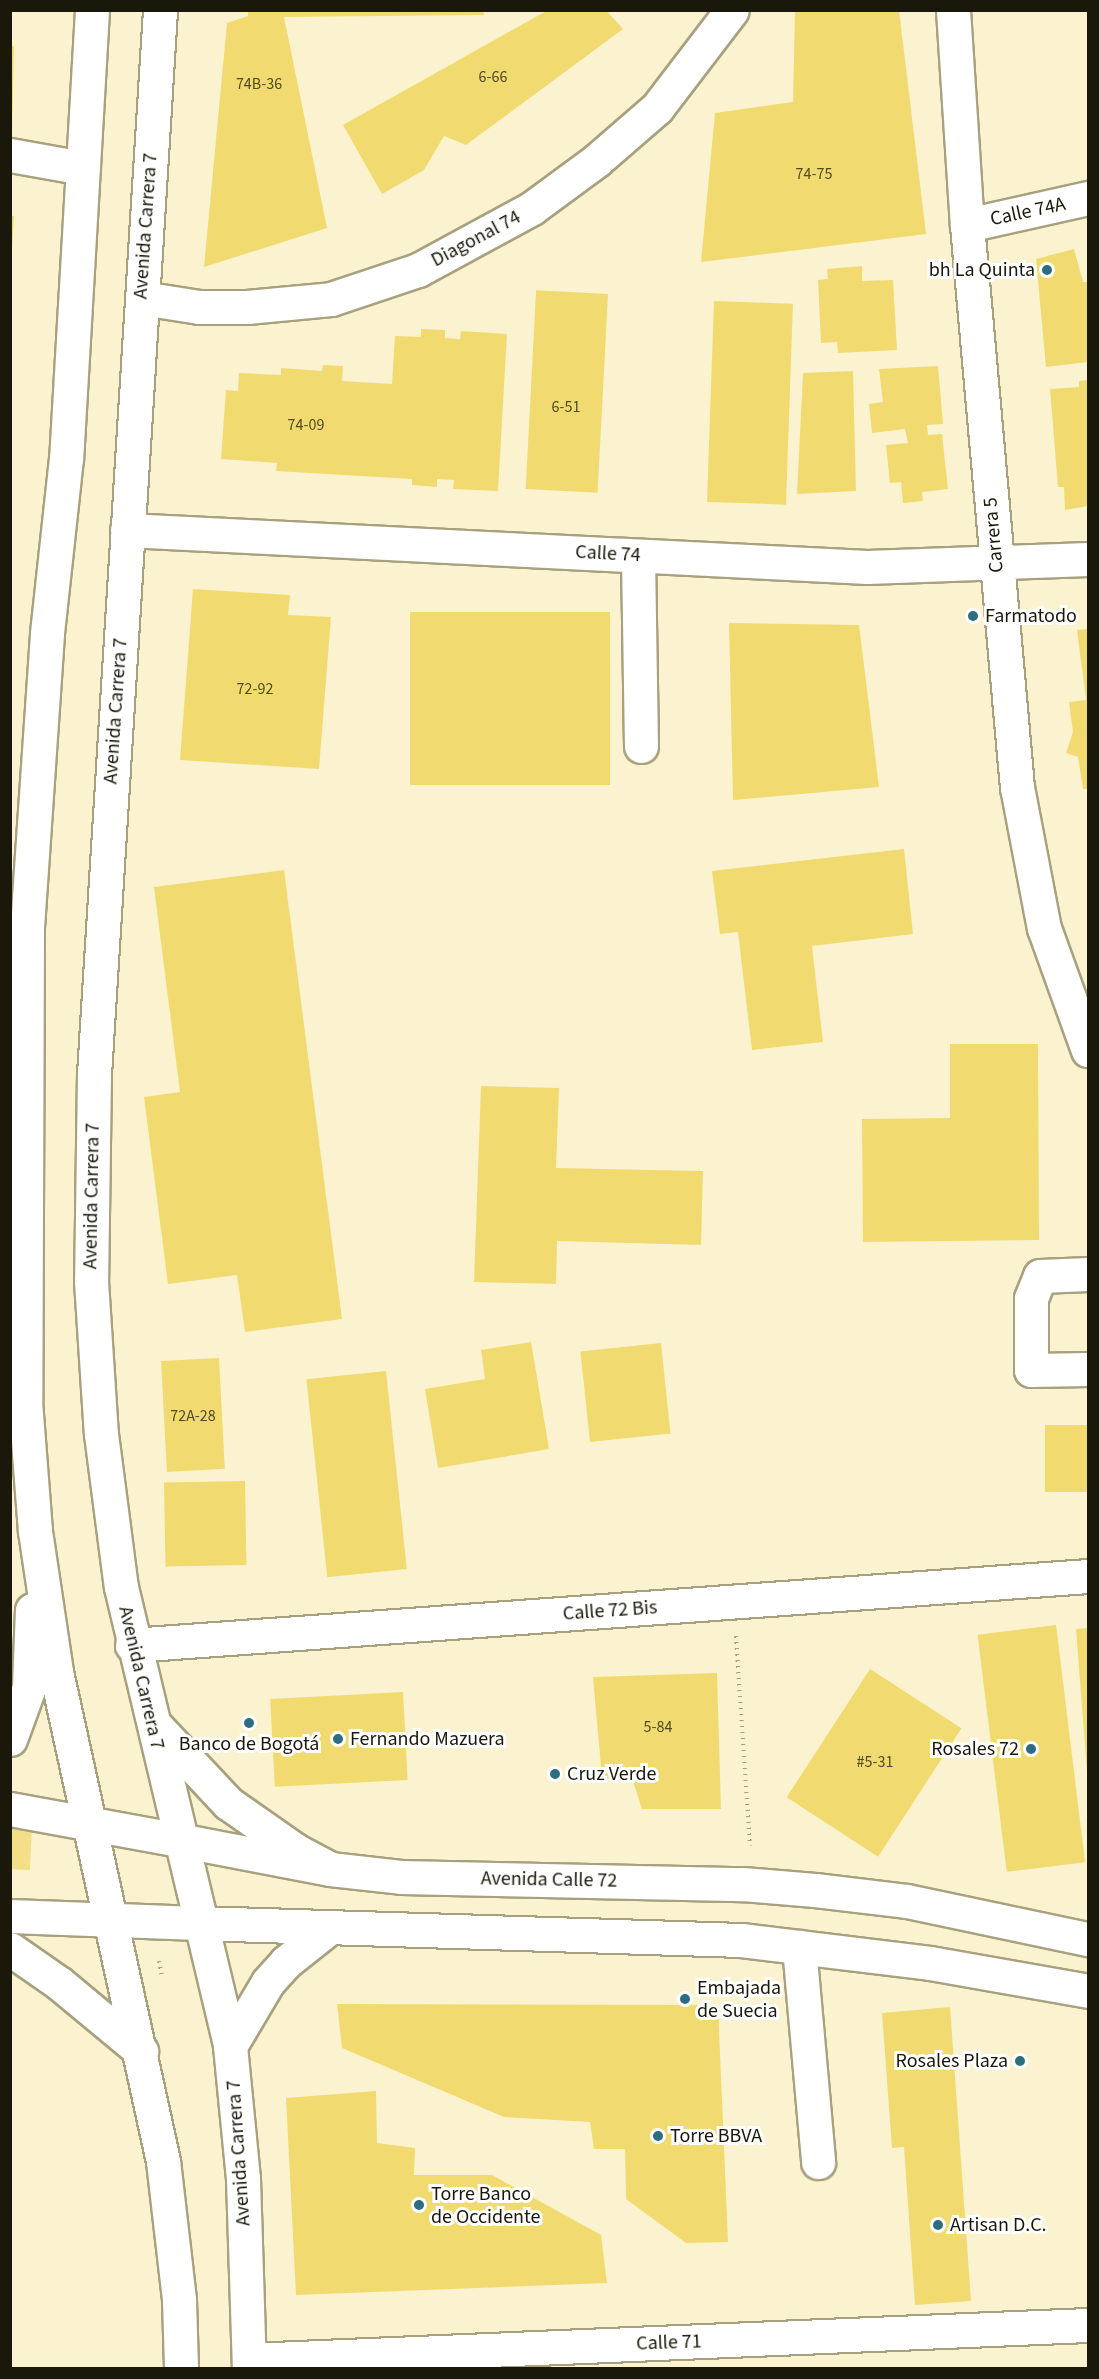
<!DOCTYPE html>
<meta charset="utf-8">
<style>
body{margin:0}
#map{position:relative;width:1099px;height:2379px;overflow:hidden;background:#fbf3cf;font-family:"Source Sans 3",sans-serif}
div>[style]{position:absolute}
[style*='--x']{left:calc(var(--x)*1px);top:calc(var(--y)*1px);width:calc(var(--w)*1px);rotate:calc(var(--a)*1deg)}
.green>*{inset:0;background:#f2df88;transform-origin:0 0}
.building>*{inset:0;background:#f1db70;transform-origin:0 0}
.path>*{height:4px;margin-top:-2px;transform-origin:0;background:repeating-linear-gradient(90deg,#a39d82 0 1.5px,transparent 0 6px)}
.roads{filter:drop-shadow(2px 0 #a8a17f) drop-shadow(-2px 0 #a8a17f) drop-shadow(0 2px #a8a17f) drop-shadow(0 -2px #a8a17f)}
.minor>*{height:33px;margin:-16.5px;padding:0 16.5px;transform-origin:16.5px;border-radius:16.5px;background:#fff}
.major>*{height:33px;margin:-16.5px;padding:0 16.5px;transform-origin:16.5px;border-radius:16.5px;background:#fff}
.dots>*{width:16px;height:16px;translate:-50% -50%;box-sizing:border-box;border:3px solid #fff;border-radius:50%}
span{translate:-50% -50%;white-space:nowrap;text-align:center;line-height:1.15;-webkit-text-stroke:6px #fff;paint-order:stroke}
.number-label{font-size:16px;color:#504924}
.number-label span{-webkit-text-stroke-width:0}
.street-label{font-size:20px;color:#1a180b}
.poi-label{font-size:20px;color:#1a180b}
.right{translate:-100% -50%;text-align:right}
.left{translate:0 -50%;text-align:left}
.frame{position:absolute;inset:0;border:12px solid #1a180b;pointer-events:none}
</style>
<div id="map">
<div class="green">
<i style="left:10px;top:1827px;width:22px;height:42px;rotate:3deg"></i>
</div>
<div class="building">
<i style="clip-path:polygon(248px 10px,483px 10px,484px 15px,284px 17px,327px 228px,204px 267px,227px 23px,248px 16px)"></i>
<i style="clip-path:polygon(548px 10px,606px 10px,623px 29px,466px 145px,444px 136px,424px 170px,382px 194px,343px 125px)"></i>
<i style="clip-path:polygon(795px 10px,899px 10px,926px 234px,701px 262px,715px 113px,793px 102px)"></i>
<i style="clip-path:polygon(10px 46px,14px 46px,12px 137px,10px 137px)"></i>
<i style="clip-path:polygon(10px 216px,14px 216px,12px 247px,10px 247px)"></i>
<i style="clip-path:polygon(1074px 249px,1083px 282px,1088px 282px,1088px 362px,1046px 367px,1036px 259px)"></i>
<i style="clip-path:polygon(862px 266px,862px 281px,893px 280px,897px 350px,838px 353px,837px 342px,821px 343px,818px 280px,828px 279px,827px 269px)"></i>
<i style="left:608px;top:294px;width:199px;height:72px;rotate:93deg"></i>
<i style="left:714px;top:301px;width:79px;height:201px;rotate:2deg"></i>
<i style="clip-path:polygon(421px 329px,445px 330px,445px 338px,460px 339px,461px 331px,507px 334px,498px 491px,453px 489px,454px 480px,437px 479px,437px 487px,412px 485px,412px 479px,276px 471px,277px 463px,221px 459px,226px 390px,238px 391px,239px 373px,281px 375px,281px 368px,322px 371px,323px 365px,343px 366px,342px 381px,392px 384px,395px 336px,421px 337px)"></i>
<i style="clip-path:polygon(938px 366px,943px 424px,927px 425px,928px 435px,942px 434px,948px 489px,922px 492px,923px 501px,903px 503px,901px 482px,890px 483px,886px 445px,908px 443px,905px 429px,872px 433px,869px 404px,883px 402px,879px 369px)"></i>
<i style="clip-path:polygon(853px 371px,856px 491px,797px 494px,803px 373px)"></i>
<i style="clip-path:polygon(1088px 380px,1088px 506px,1065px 510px,1064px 487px,1058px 487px,1050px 389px,1079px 387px,1079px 381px)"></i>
<i style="clip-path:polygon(193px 589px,290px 595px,288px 615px,331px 617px,319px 769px,180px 760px)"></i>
<i style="left:410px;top:612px;width:200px;height:173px"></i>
<i style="clip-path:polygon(729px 623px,859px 625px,879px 787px,733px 800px)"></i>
<i style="clip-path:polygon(1088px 629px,1088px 789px,1083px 789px,1078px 757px,1066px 753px,1073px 732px,1069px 702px,1086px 700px,1077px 630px)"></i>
<i style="clip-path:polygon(904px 849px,913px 934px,812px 946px,823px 1042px,752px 1050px,738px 932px,720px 934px,712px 871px)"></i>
<i style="clip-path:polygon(284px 870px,342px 1319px,245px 1332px,237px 1275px,168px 1284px,144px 1097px,180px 1092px,154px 887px)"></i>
<i style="clip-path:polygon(950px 1044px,1038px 1044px,1039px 1240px,863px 1242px,862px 1119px,950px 1118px)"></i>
<i style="clip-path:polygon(481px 1086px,559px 1088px,556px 1168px,703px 1171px,701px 1245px,557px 1241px,556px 1284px,474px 1282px)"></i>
<i style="clip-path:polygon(531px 1342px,549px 1449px,438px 1468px,425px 1389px,485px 1379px,481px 1350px)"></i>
<i style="left:661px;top:1343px;width:91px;height:81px;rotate:84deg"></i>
<i style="left:219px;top:1358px;width:111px;height:58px;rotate:87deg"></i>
<i style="left:386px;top:1371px;width:199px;height:80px;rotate:84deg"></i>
<i style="left:1088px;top:1425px;width:67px;height:43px;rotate:90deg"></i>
<i style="left:245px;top:1481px;width:84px;height:81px;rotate:89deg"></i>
<i style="left:1056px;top:1625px;width:239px;height:79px;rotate:83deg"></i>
<i style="clip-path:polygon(1088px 1628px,1088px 1772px,1087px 1772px,1076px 1629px)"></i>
<i style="left:870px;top:1669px;width:109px;height:153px;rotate:33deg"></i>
<i style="clip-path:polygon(717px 1673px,721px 1809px,642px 1809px,633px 1781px,602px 1778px,593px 1677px)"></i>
<i style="left:403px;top:1692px;width:88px;height:133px;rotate:87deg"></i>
<i style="clip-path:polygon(337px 2004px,718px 2005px,728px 2242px,686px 2243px,626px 2199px,625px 2149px,594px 2149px,590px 2122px,504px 2117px,342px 2048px)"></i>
<i style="clip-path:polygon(950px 2007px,971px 2301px,915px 2305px,904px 2147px,892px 2148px,882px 2013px)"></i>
<i style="clip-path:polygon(376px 2091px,377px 2143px,415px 2148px,414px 2175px,492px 2175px,601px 2235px,607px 2283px,296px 2295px,286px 2098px)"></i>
</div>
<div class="path">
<i style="--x:736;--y:1636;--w:210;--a:86.2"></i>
<i style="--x:159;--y:1961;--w:16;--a:79"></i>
</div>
<div class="roads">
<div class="minor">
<i style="--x:953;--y:10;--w:215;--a:86.3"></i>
<i style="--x:967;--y:225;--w:564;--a:84.92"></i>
<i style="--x:1017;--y:787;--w:144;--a:79.2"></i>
<i style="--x:1044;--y:928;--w:130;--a:70.2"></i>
<i style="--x:10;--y:155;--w:74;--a:10.1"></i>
<i style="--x:967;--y:225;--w:124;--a:-12.6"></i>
<i style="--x:142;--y:298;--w:58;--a:9"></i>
<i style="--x:199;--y:307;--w:48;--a:0"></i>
<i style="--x:247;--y:307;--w:84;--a:-5.4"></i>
<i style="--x:331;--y:299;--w:92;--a:-18.4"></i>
<i style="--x:418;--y:270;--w:130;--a:-28.5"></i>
<i style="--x:532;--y:208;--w:81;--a:-36.4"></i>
<i style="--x:597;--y:160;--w:79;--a:-40.9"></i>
<i style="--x:657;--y:108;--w:123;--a:-52.6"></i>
<i style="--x:127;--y:530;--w:741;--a:2.86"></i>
<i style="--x:867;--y:567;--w:221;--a:-2.1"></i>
<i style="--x:638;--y:556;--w:190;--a:89.1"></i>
<i style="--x:1088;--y:1274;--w:48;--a:177.6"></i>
<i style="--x:1040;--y:1276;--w:24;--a:112"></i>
<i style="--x:1031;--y:1298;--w:72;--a:90"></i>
<i style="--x:1031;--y:1370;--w:57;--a:-1"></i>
<i style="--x:132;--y:1645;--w:958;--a:-4.13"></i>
<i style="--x:179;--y:1840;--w:154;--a:10.9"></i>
<i style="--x:330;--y:1869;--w:71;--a:6.4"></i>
<i style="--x:401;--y:1877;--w:342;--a:1.2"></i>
<i style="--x:743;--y:1884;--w:72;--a:4.8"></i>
<i style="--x:815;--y:1890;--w:93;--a:6.8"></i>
<i style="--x:907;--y:1901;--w:185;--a:11.9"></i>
<i style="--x:198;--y:1923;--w:543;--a:1.79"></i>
<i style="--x:741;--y:1940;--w:190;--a:6.9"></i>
<i style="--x:930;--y:1963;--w:160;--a:10"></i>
<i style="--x:799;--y:1947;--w:216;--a:84.9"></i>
<i style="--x:249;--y:2360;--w:840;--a:-2.39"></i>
</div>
<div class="major">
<i style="--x:92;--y:10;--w:449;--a:93.3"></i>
<i style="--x:66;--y:458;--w:177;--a:96.2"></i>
<i style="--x:47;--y:634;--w:292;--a:93.9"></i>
<i style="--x:27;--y:925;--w:476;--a:90.2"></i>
<i style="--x:25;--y:1401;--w:130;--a:85.6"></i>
<i style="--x:35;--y:1531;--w:143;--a:81.5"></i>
<i style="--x:56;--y:1672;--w:501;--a:77.66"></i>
<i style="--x:163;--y:2161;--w:140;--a:83.4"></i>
<i style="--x:179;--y:2300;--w:68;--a:88.3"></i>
<i style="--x:160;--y:10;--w:1065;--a:93.55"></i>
<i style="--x:94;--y:1073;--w:208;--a:90.8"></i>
<i style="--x:91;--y:1281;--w:153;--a:86.3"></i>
<i style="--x:101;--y:1434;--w:154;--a:82.6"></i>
<i style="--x:121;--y:1587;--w:472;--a:76.6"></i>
<i style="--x:230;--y:2046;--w:134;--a:84.4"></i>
<i style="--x:243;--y:2179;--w:189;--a:88.2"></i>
<i style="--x:155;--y:1725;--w:107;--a:46.9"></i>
<i style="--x:228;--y:1803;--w:82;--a:35"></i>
<i style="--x:295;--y:1850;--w:40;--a:28"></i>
<i style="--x:10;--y:1739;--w:55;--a:-69.9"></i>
<i style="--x:29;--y:1687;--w:77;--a:-87.8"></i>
<i style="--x:10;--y:1809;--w:172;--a:10.4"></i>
<i style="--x:10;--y:1916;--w:188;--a:2.1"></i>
<i style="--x:10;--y:1949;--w:60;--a:34.8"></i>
<i style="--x:59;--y:1983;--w:107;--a:39.7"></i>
<i style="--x:230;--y:2046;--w:74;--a:-59.3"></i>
<i style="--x:268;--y:1982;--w:27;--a:-48"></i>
<i style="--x:286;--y:1962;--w:55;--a:-38.3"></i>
</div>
</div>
<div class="dots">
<i style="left:1047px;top:270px;background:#2c6e80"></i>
<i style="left:973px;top:616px;background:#2c6e80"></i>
<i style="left:249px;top:1723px;background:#2c6e80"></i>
<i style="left:338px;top:1739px;background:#2c6e80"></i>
<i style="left:1031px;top:1749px;background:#2c6e80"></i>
<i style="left:555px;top:1774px;background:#2c6e80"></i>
<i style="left:685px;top:1999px;background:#2c6e80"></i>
<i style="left:1020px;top:2061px;background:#2c6e80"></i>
<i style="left:658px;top:2136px;background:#2c6e80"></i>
<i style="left:419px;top:2205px;background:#2c6e80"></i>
<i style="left:938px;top:2225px;background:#2c6e80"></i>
</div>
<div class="number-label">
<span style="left:493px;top:77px">6-66</span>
<span style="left:259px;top:84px">74B-36</span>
<span style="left:814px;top:174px">74-75</span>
<span style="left:566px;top:407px">6-51</span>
<span style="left:306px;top:425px">74-09</span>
<span style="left:255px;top:689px">72-92</span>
<span style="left:193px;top:1416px">72A-28</span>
<span style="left:658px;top:1727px">5-84</span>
<span style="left:875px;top:1762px">#5-31</span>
</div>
<div class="street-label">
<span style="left:1028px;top:212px;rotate:-12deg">Calle 74A</span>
<span style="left:146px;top:226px;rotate:-86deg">Avenida Carrera 7</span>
<span style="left:476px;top:239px;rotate:-28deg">Diagonal 74</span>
<span style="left:994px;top:535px;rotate:-95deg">Carrera 5</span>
<span style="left:608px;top:554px;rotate:3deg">Calle 74</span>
<span style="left:116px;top:711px;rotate:-86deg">Avenida Carrera 7</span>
<span style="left:92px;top:1196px;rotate:-89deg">Avenida Carrera 7</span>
<span style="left:610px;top:1611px;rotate:-4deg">Calle 72 Bis</span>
<span style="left:141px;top:1678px;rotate:77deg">Avenida Carrera 7</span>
<span style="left:549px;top:1880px;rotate:1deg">Avenida Calle 72</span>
<span style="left:239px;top:2153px;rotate:-94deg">Avenida Carrera 7</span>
<span style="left:669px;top:2343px;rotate:-2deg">Calle 71</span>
</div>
<div class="poi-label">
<span class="right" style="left:1035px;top:270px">bh La Quinta</span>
<span class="left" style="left:985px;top:616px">Farmatodo</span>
<span class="left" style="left:350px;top:1739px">Fernando Mazuera</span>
<span style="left:249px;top:1744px">Banco de Bogotá</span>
<span class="right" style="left:1019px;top:1749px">Rosales 72</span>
<span class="left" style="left:567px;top:1774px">Cruz Verde</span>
<span class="left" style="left:697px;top:2000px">Embajada<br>de Suecia</span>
<span class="right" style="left:1008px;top:2061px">Rosales Plaza</span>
<span class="left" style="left:670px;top:2136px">Torre BBVA</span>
<span class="left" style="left:431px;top:2206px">Torre Banco<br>de Occidente</span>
<span class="left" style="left:950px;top:2225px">Artisan D.C.</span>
</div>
<div class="frame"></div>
</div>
